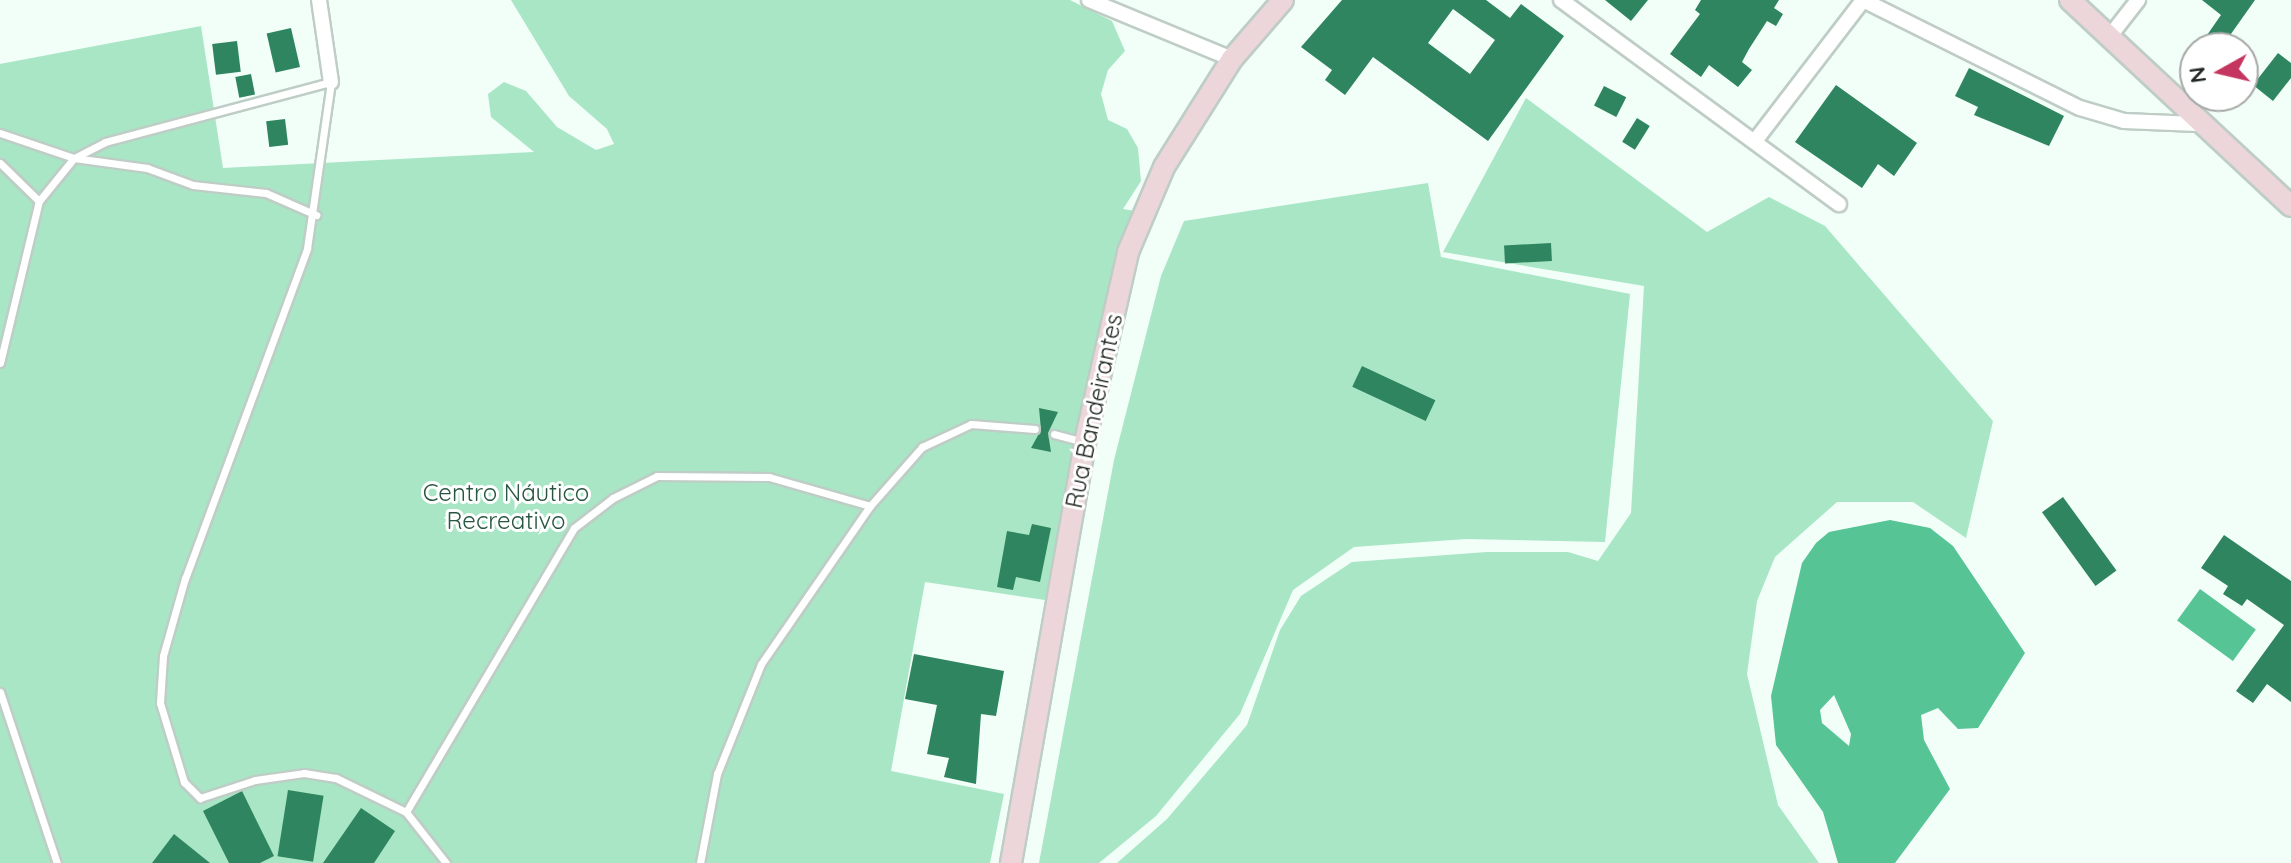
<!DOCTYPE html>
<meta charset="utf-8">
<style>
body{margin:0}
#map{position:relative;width:2291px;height:863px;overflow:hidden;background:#f2fef8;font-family:Quicksand,sans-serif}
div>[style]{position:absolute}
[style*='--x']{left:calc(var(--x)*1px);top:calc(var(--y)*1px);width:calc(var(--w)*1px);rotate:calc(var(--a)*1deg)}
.green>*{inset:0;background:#a8e6c6}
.water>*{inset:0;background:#56c494;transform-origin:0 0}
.building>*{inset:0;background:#2f8560;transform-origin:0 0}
.roads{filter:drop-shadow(2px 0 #becdc5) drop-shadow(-2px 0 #becdc5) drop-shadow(0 2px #becdc5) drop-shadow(0 -2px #becdc5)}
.lane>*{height:7px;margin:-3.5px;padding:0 3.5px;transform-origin:3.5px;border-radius:3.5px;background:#fff}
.street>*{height:14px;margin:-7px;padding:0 7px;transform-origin:7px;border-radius:7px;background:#fff}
.secondary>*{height:20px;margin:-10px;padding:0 10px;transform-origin:10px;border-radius:10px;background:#ecd6da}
span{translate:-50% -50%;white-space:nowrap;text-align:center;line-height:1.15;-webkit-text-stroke:6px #fff;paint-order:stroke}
.street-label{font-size:24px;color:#212723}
.park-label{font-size:24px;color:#295641}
.north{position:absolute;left:2179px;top:32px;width:80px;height:80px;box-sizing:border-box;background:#fff;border:2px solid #a6a9a7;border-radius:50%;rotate:262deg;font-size:22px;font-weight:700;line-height:32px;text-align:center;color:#212723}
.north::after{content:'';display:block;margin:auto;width:28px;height:36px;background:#c4355f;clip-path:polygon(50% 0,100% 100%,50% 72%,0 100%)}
</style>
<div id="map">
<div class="green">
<i style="clip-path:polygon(511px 0,1070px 0,1112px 21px,1125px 51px,1108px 70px,1101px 94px,1108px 120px,1127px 129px,1138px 148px,1141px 181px,1123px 209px,1135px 211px,1104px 324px,1045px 600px,925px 582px,891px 771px,1004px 794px,990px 863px,0 863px,0 64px,201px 26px,223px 168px,534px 152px,491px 117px,488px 94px,504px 82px,526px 91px,557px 127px,596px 150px,614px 144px,607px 129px,569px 96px)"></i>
<i style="clip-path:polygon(1526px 98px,1707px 232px,1769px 197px,1825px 226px,1993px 421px,1966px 538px,1913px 502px,1837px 502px,1775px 557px,1757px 601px,1747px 674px,1778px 805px,1819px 863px,1117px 863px,1167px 819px,1247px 725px,1280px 630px,1301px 596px,1352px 562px,1487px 552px,1568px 552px,1598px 561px,1631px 513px,1644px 286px,1443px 252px)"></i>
<i style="clip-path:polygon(1428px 183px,1441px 257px,1630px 294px,1605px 542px,1466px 539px,1354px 547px,1293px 590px,1240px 714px,1156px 816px,1099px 863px,1039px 863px,1114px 460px,1161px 276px,1184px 221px)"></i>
</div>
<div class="water">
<i style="clip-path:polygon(evenodd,1890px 520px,1930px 528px,1953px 546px,2025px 653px,1978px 728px,1958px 729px,1938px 708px,1921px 715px,1924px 740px,1950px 789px,1895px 863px,1838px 863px,1823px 812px,1776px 745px,1771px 696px,1802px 563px,1816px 543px,1829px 532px,1890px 520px,1834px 695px,1851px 734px,1849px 746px,1822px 723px,1820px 710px,1834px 695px)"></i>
<i style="left:2200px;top:589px;width:69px;height:39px;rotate:36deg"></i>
</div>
<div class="building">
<i style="clip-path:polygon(evenodd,1342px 0,1486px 0,1510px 18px,1521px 4px,1564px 36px,1488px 141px,1373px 57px,1345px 95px,1325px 80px,1332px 70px,1301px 47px,1342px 0,1453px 9px,1495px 40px,1470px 74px,1428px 43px,1453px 9px)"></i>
<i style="clip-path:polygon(1605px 0,1648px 0,1631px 21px)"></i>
<i style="clip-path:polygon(1701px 0,1779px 0,1774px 8px,1783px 14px,1776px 26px,1767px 21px,1749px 49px,1742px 62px,1752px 70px,1738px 87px,1709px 65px,1701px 77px,1670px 54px,1700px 14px,1695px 10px)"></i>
<i style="clip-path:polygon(2202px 0,2255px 0,2221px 48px,2198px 48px,2221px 15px)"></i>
<i style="left:291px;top:28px;width:40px;height:25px;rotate:77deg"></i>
<i style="left:237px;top:41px;width:31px;height:25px;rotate:83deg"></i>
<i style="clip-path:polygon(2278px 53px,2291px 63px,2291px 78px,2273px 101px,2253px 85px)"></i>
<i style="clip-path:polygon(1969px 68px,2064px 116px,2049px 146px,1974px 115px,1978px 107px,1955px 96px)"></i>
<i style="left:251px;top:74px;width:21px;height:16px;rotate:79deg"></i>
<i style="clip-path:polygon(1836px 85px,1917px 143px,1894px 176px,1878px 164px,1862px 188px,1795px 142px)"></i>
<i style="left:1604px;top:86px;width:25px;height:22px;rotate:27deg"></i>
<i style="left:1637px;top:118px;width:15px;height:28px;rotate:32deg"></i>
<i style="left:285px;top:119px;width:26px;height:19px;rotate:83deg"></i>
<i style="left:1551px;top:243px;width:18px;height:47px;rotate:87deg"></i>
<i style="left:1362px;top:366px;width:81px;height:23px;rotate:25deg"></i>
<i style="clip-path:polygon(1039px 408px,1058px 412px,1048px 433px,1051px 452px,1031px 448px,1041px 430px)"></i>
<i style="left:2063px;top:497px;width:91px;height:26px;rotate:54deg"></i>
<i style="clip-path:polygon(1032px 524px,1051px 528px,1040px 582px,1016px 577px,1013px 590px,997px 587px,1007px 531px,1029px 535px)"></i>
<i style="clip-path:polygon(2224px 535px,2291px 581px,2291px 702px,2267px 684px,2253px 703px,2236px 691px,2284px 625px,2247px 599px,2242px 606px,2223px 594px,2228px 586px,2201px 568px)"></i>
<i style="clip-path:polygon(914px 654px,1004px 671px,996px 716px,981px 714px,976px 784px,944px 777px,949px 758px,927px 754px,937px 705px,905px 699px)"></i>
<i style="left:288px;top:790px;width:36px;height:67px;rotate:9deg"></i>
<i style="clip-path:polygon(242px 791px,274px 856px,260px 863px,229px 863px,203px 811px)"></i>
<i style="clip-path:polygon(361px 808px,395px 831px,374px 863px,323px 863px)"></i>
<i style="clip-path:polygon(174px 834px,210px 863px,152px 863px)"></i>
</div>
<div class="roads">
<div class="lane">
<i style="--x:0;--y:133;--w:78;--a:18.7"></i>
<i style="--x:74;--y:158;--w:74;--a:7.8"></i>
<i style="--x:147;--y:168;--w:49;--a:20.3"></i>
<i style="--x:193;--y:185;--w:73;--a:6.3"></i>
<i style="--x:266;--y:193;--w:55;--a:23.7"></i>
<i style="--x:0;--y:163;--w:54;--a:44.3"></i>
<i style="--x:0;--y:363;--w:167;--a:-76.5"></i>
<i style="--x:39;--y:201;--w:55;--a:-50.9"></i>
<i style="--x:74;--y:158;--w:35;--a:-27"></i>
<i style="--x:105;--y:142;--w:234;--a:-14.9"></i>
<i style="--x:331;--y:82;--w:169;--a:98.2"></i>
<i style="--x:307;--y:249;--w:351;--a:110.3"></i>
<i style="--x:185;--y:578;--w:81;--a:105.8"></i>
<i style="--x:163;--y:656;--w:47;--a:93.7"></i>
<i style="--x:160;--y:703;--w:83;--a:73.1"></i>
<i style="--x:184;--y:782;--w:23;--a:45"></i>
<i style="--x:200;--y:798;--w:58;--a:-18.1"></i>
<i style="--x:255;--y:780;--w:49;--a:-8.1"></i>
<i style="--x:304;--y:773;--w:32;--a:9"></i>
<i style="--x:336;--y:778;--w:78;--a:25.9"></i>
<i style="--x:406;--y:812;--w:65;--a:51.9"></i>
<i style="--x:1054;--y:434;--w:30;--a:15"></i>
<i style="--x:0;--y:692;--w:180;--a:71.6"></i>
<i style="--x:406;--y:812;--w:330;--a:-59.4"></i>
<i style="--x:574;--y:528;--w:49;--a:-37.6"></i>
<i style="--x:613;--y:498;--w:49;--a:-26.6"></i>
<i style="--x:657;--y:476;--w:112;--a:0.5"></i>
<i style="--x:769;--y:477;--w:105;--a:16"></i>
<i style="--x:700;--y:863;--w:91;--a:-79.2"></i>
<i style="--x:717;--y:774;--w:118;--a:-68.2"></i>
<i style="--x:761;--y:664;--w:192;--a:-55.4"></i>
<i style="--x:870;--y:506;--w:79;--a:-48.6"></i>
<i style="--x:922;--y:447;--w:54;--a:-25.1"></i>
<i style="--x:971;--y:424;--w:64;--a:4.5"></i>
</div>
<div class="street">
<i style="--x:319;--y:0;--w:83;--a:81.7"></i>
<i style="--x:1089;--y:0;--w:155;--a:22.4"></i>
<i style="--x:1561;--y:0;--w:345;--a:36.3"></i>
<i style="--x:1863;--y:0;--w:242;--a:26.5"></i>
<i style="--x:2080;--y:108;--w:46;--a:16.5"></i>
<i style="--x:2124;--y:121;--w:73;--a:2.4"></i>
<i style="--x:2110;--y:36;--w:46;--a:-52.1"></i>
<i style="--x:1755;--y:141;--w:178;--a:-52.5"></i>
</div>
<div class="secondary">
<i style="--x:2070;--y:0;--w:302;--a:43"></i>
<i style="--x:1011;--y:863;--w:427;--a:-80"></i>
<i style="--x:1085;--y:442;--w:195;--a:-77.2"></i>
<i style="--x:1128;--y:252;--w:92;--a:-67"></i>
<i style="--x:1164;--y:167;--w:128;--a:-57.8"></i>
<i style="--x:1232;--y:59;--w:78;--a:-49.2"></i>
</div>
</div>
<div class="street-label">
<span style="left:1094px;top:411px;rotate:-78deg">Rua Bandeirantes</span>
</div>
<div class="park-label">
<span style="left:506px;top:507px">Centro Náutico<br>Recreativo</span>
</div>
<div class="north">N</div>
</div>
